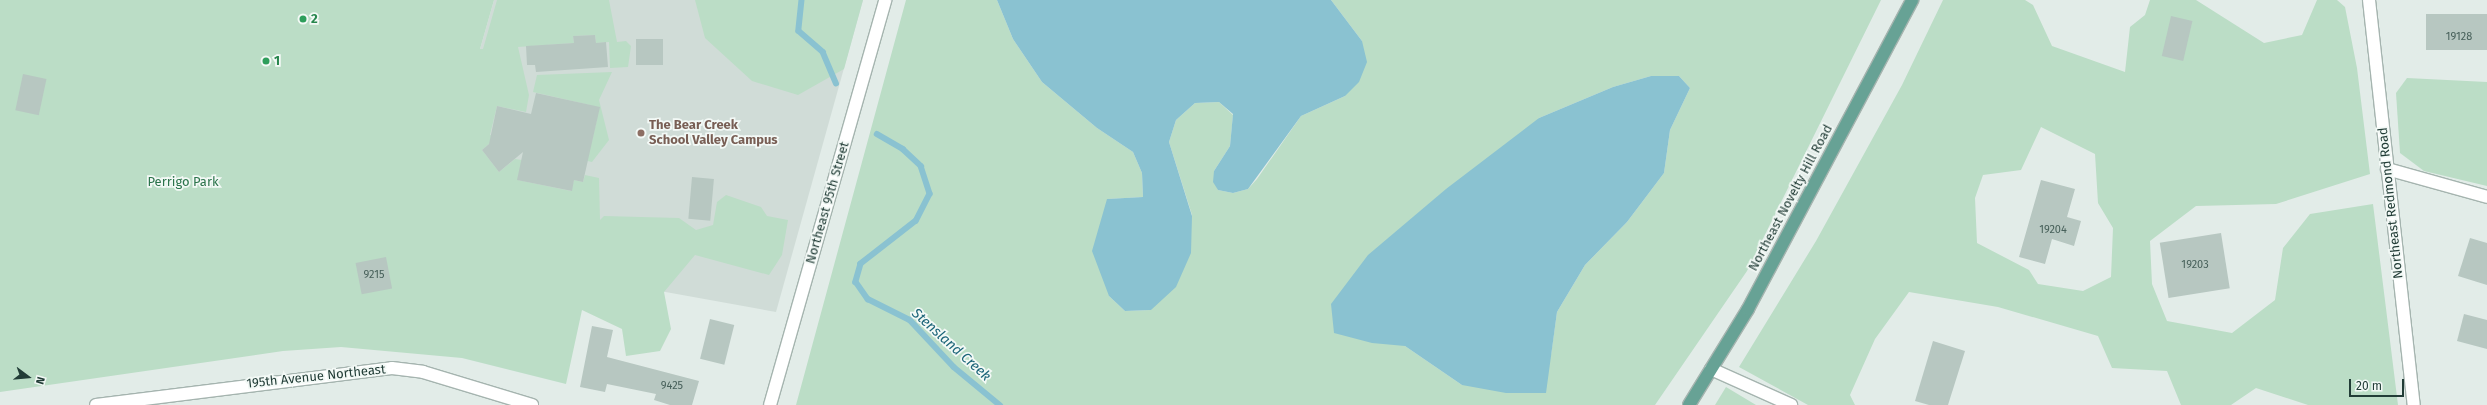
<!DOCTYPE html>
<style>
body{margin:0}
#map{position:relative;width:2487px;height:405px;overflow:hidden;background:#e2ece8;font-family:"Fira Sans",sans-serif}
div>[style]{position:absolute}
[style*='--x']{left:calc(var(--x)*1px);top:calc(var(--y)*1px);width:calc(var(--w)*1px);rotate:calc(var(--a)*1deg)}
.built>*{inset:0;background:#d0dcd7}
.green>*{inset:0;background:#bbddc6}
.water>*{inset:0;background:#8ac2d1}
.stream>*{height:5.5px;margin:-2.75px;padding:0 2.75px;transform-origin:2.75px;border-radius:2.75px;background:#8ac2d1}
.building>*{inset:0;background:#b7c7c1;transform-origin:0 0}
.roads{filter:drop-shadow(1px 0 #a5b4af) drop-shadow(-1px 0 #a5b4af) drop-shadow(0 1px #a5b4af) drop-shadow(0 -1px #a5b4af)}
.minor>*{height:12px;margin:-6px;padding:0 6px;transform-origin:6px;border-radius:6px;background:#fff}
.major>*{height:12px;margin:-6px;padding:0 6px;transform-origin:6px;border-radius:6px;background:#67a295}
.dots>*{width:11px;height:11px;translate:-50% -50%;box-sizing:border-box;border:2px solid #f3f9f6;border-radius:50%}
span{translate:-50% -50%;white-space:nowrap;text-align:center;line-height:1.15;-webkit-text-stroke:3.5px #f3f9f6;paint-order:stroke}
.number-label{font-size:11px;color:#47605a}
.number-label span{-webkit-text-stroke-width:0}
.leisure-label{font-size:13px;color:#27864d;font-weight:700}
.left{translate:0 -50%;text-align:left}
.education-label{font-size:13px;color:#785e54;font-weight:700}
.park-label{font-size:13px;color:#2c744c}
.street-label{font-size:13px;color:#223d37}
.water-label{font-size:14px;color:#1c6579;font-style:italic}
.north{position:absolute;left:8px;top:357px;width:40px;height:40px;-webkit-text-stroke:3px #f3f9f6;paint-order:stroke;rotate:106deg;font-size:11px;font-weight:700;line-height:16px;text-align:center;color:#223d37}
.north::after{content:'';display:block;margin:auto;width:14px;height:18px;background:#223d37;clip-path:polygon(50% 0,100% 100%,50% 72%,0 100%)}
.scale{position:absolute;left:2349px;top:379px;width:55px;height:18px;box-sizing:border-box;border:2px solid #223d37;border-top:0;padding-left:5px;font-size:12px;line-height:14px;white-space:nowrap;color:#223d37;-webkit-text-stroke:3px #f3f9f6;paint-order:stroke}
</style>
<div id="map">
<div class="built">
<i style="clip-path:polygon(494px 0,863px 0,776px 312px,588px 278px,438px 196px)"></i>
</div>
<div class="green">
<i style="clip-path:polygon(0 0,494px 0,480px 49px,483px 49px,497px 0,609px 0,617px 42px,626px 41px,631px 46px,628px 67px,610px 68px,609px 42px,596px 43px,595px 35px,573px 36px,574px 43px,518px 47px,529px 95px,526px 112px,497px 106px,490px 135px,497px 137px,482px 150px,499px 172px,515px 159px,522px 160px,518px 180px,571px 191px,574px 180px,583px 182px,585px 175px,599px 178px,600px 220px,604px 216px,679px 218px,696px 230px,713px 225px,717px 202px,726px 195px,761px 207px,767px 216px,788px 220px,782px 255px,769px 275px,695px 255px,664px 292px,671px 329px,660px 351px,626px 356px,622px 329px,582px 310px,566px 384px,462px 358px,341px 347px,283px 351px,0 392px)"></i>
<i style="clip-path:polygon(695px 0,863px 0,844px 69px,798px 95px,752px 81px,705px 38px)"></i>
<i style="clip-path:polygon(evenodd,906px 0,997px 0,1013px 39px,1042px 82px,1097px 128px,1133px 152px,1142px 173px,1143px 197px,1107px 199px,1109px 296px,1125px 311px,1151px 310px,1192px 215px,1169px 142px,1176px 120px,1195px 103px,1219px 102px,1233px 115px,1230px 146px,1214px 171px,1218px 190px,1233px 193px,1248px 189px,1257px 179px,1301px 116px,1345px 96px,1362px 41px,1331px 0,1881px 0,1747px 271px,1655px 405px,796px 405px,906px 0,1651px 76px,1679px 76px,1690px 88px,1670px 130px,1664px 173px,1627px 222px,1585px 265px,1557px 312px,1551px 355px,1462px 385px,1405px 346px,1539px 118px,1613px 87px,1651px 76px)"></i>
<i style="clip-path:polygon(evenodd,1943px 0,2025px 0,2033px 5px,2052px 46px,2125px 72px,2130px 27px,2145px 15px,2150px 0,2196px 0,2264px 43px,2302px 35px,2317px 0,2337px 0,2345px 7px,2357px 68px,2370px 174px,2276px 204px,2196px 206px,2150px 241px,2152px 284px,2167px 321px,2232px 333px,2275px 300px,2283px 248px,2310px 214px,2373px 204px,2398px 405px,2308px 405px,2256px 388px,2231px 405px,2181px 405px,2167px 371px,2112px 368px,2098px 336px,1998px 307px,1909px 292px,1875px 339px,1850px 395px,1855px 405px,1808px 405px,1739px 367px,1816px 241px,1902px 85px,1943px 0,2041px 127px,2095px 154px,2098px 203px,2113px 228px,2111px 277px,2083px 291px,2038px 284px,2029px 270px,1977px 243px,1975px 198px,1983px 175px,2021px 170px,2041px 127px)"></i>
<i style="clip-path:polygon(612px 72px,599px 100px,609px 140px,592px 162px,556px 154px,560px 134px,592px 141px,597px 119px,588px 117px,590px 105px,533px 92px,537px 75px)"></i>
<i style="clip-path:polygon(2407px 78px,2487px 82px,2487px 186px,2424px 171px,2400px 153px,2396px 93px)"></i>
<i style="clip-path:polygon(1726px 387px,1756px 405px,1715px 405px)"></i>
</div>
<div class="water">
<i style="clip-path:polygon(997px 0,1331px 0,1362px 41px,1367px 62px,1359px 82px,1345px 96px,1301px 116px,1248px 189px,1233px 193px,1218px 190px,1213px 182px,1214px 171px,1230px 146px,1233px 114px,1219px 102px,1195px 103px,1176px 120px,1169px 142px,1192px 216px,1191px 253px,1176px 287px,1151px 310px,1125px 311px,1109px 296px,1092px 251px,1107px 199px,1143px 197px,1142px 173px,1133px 152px,1097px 128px,1042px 82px,1013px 39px)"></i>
<i style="clip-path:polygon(1651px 76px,1679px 76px,1690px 88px,1670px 130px,1664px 173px,1627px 222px,1585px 265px,1557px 312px,1546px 393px,1506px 393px,1462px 385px,1405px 346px,1372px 343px,1334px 333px,1331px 304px,1368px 255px,1446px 189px,1539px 118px,1613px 87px)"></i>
</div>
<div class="stream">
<i style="--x:802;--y:0;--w:31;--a:96"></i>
<i style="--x:799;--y:31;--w:32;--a:41"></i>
<i style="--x:823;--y:52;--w:34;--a:67"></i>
<i style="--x:877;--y:134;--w:30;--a:30"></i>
<i style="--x:903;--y:149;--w:25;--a:43"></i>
<i style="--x:921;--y:166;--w:29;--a:72"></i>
<i style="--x:930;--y:194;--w:30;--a:117"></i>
<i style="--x:916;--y:221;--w:70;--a:142"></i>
<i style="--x:861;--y:264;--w:19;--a:106"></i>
<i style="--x:856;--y:282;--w:21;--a:55"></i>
<i style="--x:868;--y:299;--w:47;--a:26.6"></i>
<i style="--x:910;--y:320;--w:64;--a:46.9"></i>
<i style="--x:954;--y:367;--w:60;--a:39.6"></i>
</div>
<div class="building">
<i style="left:2487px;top:14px;width:36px;height:61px;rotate:90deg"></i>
<i style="left:2171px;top:16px;width:22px;height:41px;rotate:13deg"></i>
<i style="clip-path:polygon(595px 35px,596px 43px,606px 42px,608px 67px,536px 72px,535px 65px,527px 65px,526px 46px,574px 43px,573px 36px)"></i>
<i style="left:636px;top:39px;width:27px;height:26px"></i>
<i style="left:23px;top:74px;width:24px;height:37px;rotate:12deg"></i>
<i style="clip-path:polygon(536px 93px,600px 107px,583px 182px,574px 180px,572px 191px,517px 180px,523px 152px,499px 172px,482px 150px,489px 144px,497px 106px,531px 114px)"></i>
<i style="left:692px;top:177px;width:22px;height:42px;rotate:5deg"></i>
<i style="clip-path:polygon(2041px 180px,2075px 189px,2067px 217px,2081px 221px,2074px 246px,2052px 239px,2045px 264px,2019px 257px)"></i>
<i style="left:2221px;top:233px;width:56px;height:62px;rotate:81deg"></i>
<i style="clip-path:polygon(2470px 238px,2487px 243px,2487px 285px,2458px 276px)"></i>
<i style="left:386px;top:257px;width:32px;height:31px;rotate:79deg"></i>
<i style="clip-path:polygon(2464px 314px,2487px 320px,2487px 349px,2457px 341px)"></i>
<i style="left:710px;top:319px;width:25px;height:41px;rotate:14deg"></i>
<i style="clip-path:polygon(592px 326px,613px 330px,607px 357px,699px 381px,692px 405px,670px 405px,654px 400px,656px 394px,607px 384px,605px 392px,580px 387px)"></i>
<i style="clip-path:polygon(1933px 341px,1965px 351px,1948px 405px,1929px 405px,1915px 401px)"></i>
</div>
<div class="roads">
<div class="minor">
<i style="--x:2369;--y:0;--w:407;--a:83.7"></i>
<i style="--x:2387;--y:169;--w:104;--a:15.6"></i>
<i style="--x:1711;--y:369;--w:88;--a:24.2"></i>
<i style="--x:96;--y:405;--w:298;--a:-7.1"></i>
<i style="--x:392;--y:368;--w:31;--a:7"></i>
<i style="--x:423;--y:372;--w:114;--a:16.8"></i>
<i style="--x:770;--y:405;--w:421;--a:-74.1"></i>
</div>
<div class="major">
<i style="--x:1689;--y:405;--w:113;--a:-58.4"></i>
<i style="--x:1748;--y:309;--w:350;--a:-62"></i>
</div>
</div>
<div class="dots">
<i style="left:303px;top:19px;background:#2e9e5b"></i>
<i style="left:266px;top:61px;background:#2e9e5b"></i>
<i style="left:641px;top:133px;background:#8d6e63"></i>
</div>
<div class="number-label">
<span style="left:2459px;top:37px">19128</span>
<span style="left:2053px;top:230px">19204</span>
<span style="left:2195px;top:265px">19203</span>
<span style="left:374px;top:275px">9215</span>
<span style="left:672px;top:386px">9425</span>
</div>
<div class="leisure-label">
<span class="left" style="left:311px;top:19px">2</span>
<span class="left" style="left:274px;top:61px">1</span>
</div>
<div class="education-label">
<span class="left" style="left:649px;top:133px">The Bear Creek<br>School Valley Campus</span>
</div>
<div class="park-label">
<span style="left:183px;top:182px">Perrigo Park</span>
</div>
<div class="street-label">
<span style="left:1791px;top:198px;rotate:-62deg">Northeast Novelty Hill Road</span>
<span style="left:828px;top:203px;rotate:-74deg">Northeast 95th Street</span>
<span style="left:2391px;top:203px;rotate:-96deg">Northeast Redmond Road</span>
<span style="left:316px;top:377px;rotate:-6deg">195th Avenue Northeast</span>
</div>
<div class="water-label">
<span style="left:951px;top:345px;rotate:42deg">Stensland Creek</span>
</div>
<div class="north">N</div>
<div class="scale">20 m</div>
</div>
